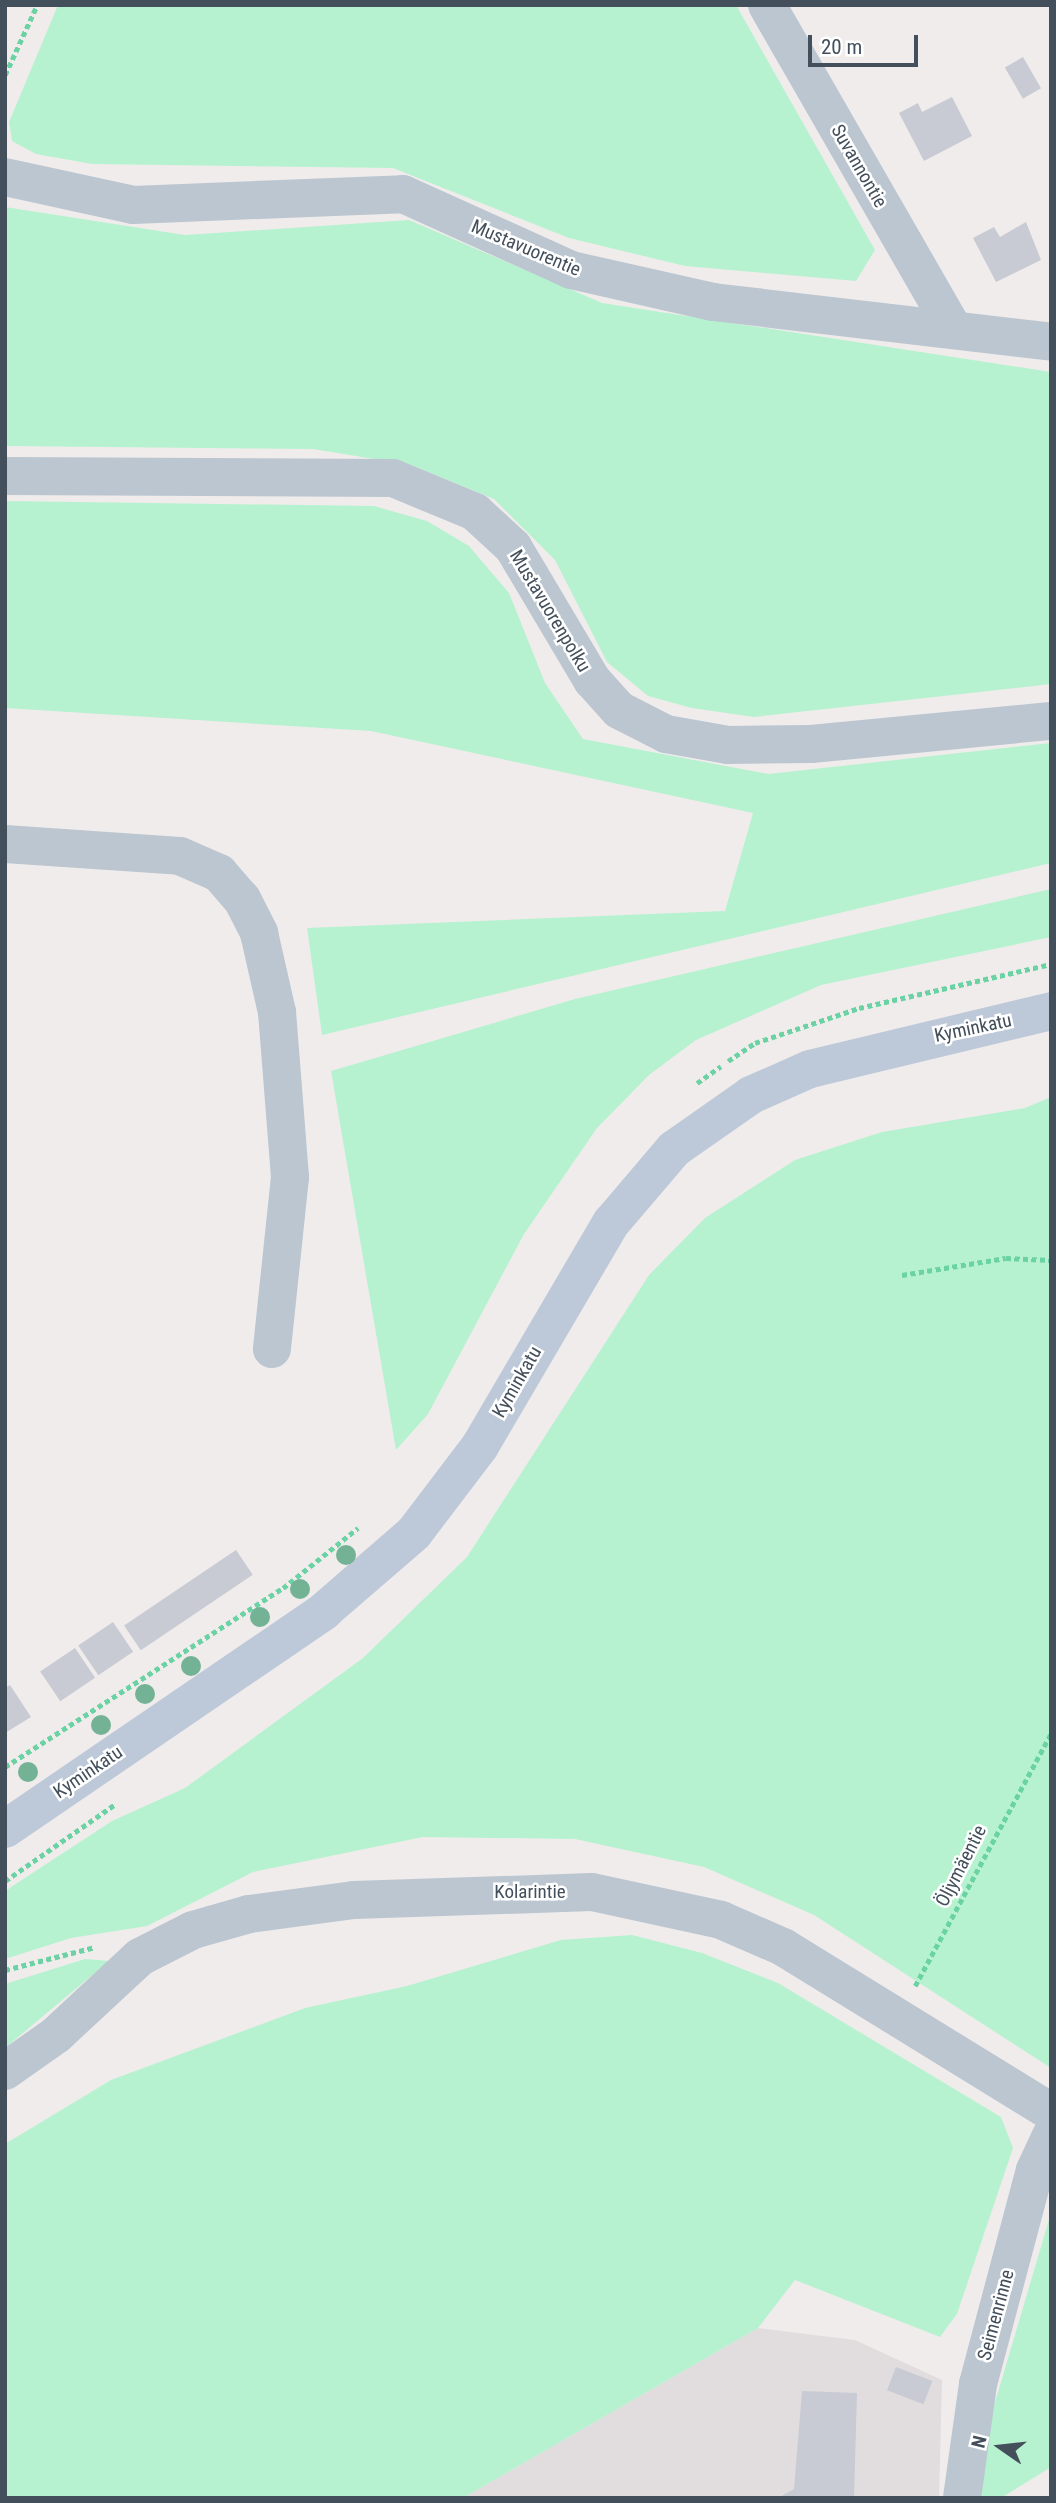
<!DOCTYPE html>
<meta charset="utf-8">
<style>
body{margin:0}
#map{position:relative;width:1056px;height:2503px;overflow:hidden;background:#f0ecec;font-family:"Roboto Condensed",sans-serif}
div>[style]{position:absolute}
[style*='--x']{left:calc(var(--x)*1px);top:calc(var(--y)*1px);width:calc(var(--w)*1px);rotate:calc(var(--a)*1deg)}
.education>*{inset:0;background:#e1ddde}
.green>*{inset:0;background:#b6f2cf}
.building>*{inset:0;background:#c8cbd3;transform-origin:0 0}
.path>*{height:4.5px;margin-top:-2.25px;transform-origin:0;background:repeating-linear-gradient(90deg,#6bd2a4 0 5px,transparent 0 8.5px)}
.street>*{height:38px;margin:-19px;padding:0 19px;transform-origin:19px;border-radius:19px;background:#bbc6d0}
.secondary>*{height:38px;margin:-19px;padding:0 19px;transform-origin:19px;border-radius:19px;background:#bdc9d8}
.trees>*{width:20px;height:20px;margin:-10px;border-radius:50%;background:#74b295}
span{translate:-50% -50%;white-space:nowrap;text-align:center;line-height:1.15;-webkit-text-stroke:5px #fff;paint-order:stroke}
.street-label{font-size:19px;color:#434f5b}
.frame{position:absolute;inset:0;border:7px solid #434f5b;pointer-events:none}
.north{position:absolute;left:965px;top:2412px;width:70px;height:70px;-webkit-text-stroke:5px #fff;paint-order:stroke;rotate:284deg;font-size:19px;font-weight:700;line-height:28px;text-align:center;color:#434f5b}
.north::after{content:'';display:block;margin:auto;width:24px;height:32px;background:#434f5b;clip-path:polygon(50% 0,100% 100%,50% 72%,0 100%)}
.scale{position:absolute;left:808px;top:35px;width:110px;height:32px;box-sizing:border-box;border:4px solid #434f5b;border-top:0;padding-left:9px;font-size:21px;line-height:24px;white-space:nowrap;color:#434f5b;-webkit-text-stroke:5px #fff;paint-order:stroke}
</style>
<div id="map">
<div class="education">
<i style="clip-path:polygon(758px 2328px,855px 2340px,942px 2380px,939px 2498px,463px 2498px)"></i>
</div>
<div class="green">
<i style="clip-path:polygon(58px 5px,736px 5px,875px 250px,856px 281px,685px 266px,569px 238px,393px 168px,92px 164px,36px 154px,12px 141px,9px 122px)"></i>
<i style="clip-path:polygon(5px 207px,185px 235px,409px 220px,602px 303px,1051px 372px,1051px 684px,754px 717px,692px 708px,648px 696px,607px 662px,555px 560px,494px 499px,411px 465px,313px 449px,5px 446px)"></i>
<i style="clip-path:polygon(5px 501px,374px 506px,427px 521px,469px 546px,509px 593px,545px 683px,583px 739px,768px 774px,1051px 743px,1051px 863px,322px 1035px,307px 928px,725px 911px,753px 813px,371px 731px,5px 708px)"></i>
<i style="clip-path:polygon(1051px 889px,1051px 937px,821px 985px,696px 1040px,649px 1075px,597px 1128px,524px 1234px,428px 1414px,396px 1450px,331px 1071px,575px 999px)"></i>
<i style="clip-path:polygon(1051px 1097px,1051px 2068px,814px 1915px,704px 1867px,575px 1839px,423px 1837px,253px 1872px,147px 1926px,71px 1938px,5px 1959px,5px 1891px,112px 1821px,185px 1788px,363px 1658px,467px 1557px,649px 1275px,705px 1218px,795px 1160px,882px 1132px,1025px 1108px)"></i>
<i style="clip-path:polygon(632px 1935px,702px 1953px,778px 1983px,1001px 2117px,1013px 2148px,957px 2314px,940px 2337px,795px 2280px,758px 2328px,463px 2498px,5px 2498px,5px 2144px,111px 2080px,305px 2008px,407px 1986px,561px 1940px)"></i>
<i style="clip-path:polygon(85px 1959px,109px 1961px,5px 2048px,5px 1984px)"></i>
<i style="clip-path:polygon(1051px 2213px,1051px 2467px,1001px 2498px,975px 2498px,975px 2470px)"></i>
</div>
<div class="building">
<i style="left:1023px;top:57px;width:36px;height:21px;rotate:60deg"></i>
<i style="clip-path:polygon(952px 97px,972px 136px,924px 161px,899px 113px,918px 103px,922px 112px)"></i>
<i style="clip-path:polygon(1026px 222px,1041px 260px,996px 282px,973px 238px,994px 227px,1000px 237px)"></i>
<i style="left:236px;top:1550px;width:30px;height:135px;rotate:56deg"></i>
<i style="left:113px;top:1622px;width:36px;height:42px;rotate:56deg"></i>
<i style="left:75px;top:1648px;width:36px;height:42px;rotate:56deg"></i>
<i style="clip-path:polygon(10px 1685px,31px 1717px,5px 1733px,5px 1688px)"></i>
<i style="left:896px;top:2367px;width:39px;height:25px;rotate:21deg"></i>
<i style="clip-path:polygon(802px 2391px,857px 2393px,854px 2498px,778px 2498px,794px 2489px)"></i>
</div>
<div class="path">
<i style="--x:5;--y:75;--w:77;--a:-65.4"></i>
<i style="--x:728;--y:1061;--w:32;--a:-34"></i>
<i style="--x:755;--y:1043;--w:110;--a:-18.6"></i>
<i style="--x:859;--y:1008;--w:197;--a:-12.9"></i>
<i style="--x:697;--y:1083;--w:29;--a:-35"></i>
<i style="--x:902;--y:1275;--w:105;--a:-9.3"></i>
<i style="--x:1006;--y:1258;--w:45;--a:2.5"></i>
<i style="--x:5;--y:1767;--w:331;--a:-32.8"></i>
<i style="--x:283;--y:1588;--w:96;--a:-38.7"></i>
<i style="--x:5;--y:1881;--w:133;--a:-34.9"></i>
<i style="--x:5;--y:1970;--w:93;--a:-14.3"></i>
<i style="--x:915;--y:1986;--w:287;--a:-61.7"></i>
</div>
<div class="street">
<i style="--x:767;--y:5;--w:371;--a:60.1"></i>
<i style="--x:5;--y:177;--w:131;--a:12.3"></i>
<i style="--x:133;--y:205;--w:270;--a:-2.3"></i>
<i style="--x:403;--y:194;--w:184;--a:24.3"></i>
<i style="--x:571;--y:270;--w:146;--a:12.7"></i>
<i style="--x:713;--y:302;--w:340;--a:6.7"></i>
<i style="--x:5;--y:476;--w:388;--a:0.3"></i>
<i style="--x:393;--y:478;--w:89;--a:22.5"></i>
<i style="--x:475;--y:512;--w:52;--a:42.6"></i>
<i style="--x:513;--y:547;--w:155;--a:59.3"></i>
<i style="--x:592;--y:680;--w:40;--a:48"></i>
<i style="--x:619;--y:710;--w:53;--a:27.1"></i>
<i style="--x:666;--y:734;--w:63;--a:10.1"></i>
<i style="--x:728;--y:745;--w:83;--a:-0.7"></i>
<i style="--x:811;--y:744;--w:241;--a:-5.5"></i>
<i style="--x:5;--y:844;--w:175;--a:3.9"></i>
<i style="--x:180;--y:856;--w:43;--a:23.6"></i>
<i style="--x:219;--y:873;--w:35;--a:49"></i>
<i style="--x:242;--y:899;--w:38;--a:63"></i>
<i style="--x:259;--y:933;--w:81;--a:77.2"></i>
<i style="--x:277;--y:1012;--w:166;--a:85.5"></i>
<i style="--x:290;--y:1177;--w:173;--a:96"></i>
<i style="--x:5;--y:2071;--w:62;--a:-35.2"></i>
<i style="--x:56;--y:2035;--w:115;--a:-42.9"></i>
<i style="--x:140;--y:1957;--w:59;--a:-27"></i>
<i style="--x:193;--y:1930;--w:58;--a:-15.9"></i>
<i style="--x:249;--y:1914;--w:106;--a:-7.6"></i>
<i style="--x:354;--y:1900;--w:238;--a:-1.9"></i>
<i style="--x:592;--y:1892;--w:132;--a:12.2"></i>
<i style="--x:721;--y:1920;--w:68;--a:23.5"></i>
<i style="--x:783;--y:1947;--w:315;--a:31.6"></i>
<i style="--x:962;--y:2498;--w:115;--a:-82"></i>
<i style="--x:978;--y:2384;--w:221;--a:-75.1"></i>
<i style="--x:1035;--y:2170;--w:38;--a:-65"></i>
</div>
<div class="secondary">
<i style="--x:5;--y:1829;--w:386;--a:-34.3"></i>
<i style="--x:324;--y:1611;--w:119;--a:-40.9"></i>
<i style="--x:414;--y:1533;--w:109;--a:-52.8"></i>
<i style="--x:480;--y:1446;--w:259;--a:-59.6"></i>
<i style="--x:611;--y:1223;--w:97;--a:-49.6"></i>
<i style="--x:674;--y:1149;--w:94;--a:-35"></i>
<i style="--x:751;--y:1095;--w:64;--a:-23.8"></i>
<i style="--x:810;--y:1069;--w:248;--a:-13.5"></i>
</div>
<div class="trees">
<i style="left:346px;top:1555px"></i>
<i style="left:300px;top:1589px"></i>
<i style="left:260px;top:1617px"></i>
<i style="left:191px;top:1666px"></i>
<i style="left:145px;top:1694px"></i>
<i style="left:101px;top:1725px"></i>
<i style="left:28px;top:1772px"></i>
</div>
<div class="street-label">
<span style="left:859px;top:166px;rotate:60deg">Suvannontie</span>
<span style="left:526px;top:248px;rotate:23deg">Mustavuorentie</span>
<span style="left:550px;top:611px;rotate:59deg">Mustavuorenpolku</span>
<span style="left:973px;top:1028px;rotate:-12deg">Kyminkatu</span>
<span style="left:517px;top:1382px;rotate:-60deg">Kyminkatu</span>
<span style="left:88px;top:1772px;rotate:-34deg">Kyminkatu</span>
<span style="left:961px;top:1866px;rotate:-63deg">Öljymäentie</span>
<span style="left:530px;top:1892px">Kolarintie</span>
<span style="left:996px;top:2315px;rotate:-75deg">Seimenrinne</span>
</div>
<div class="frame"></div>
<div class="north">N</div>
<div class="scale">20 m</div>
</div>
